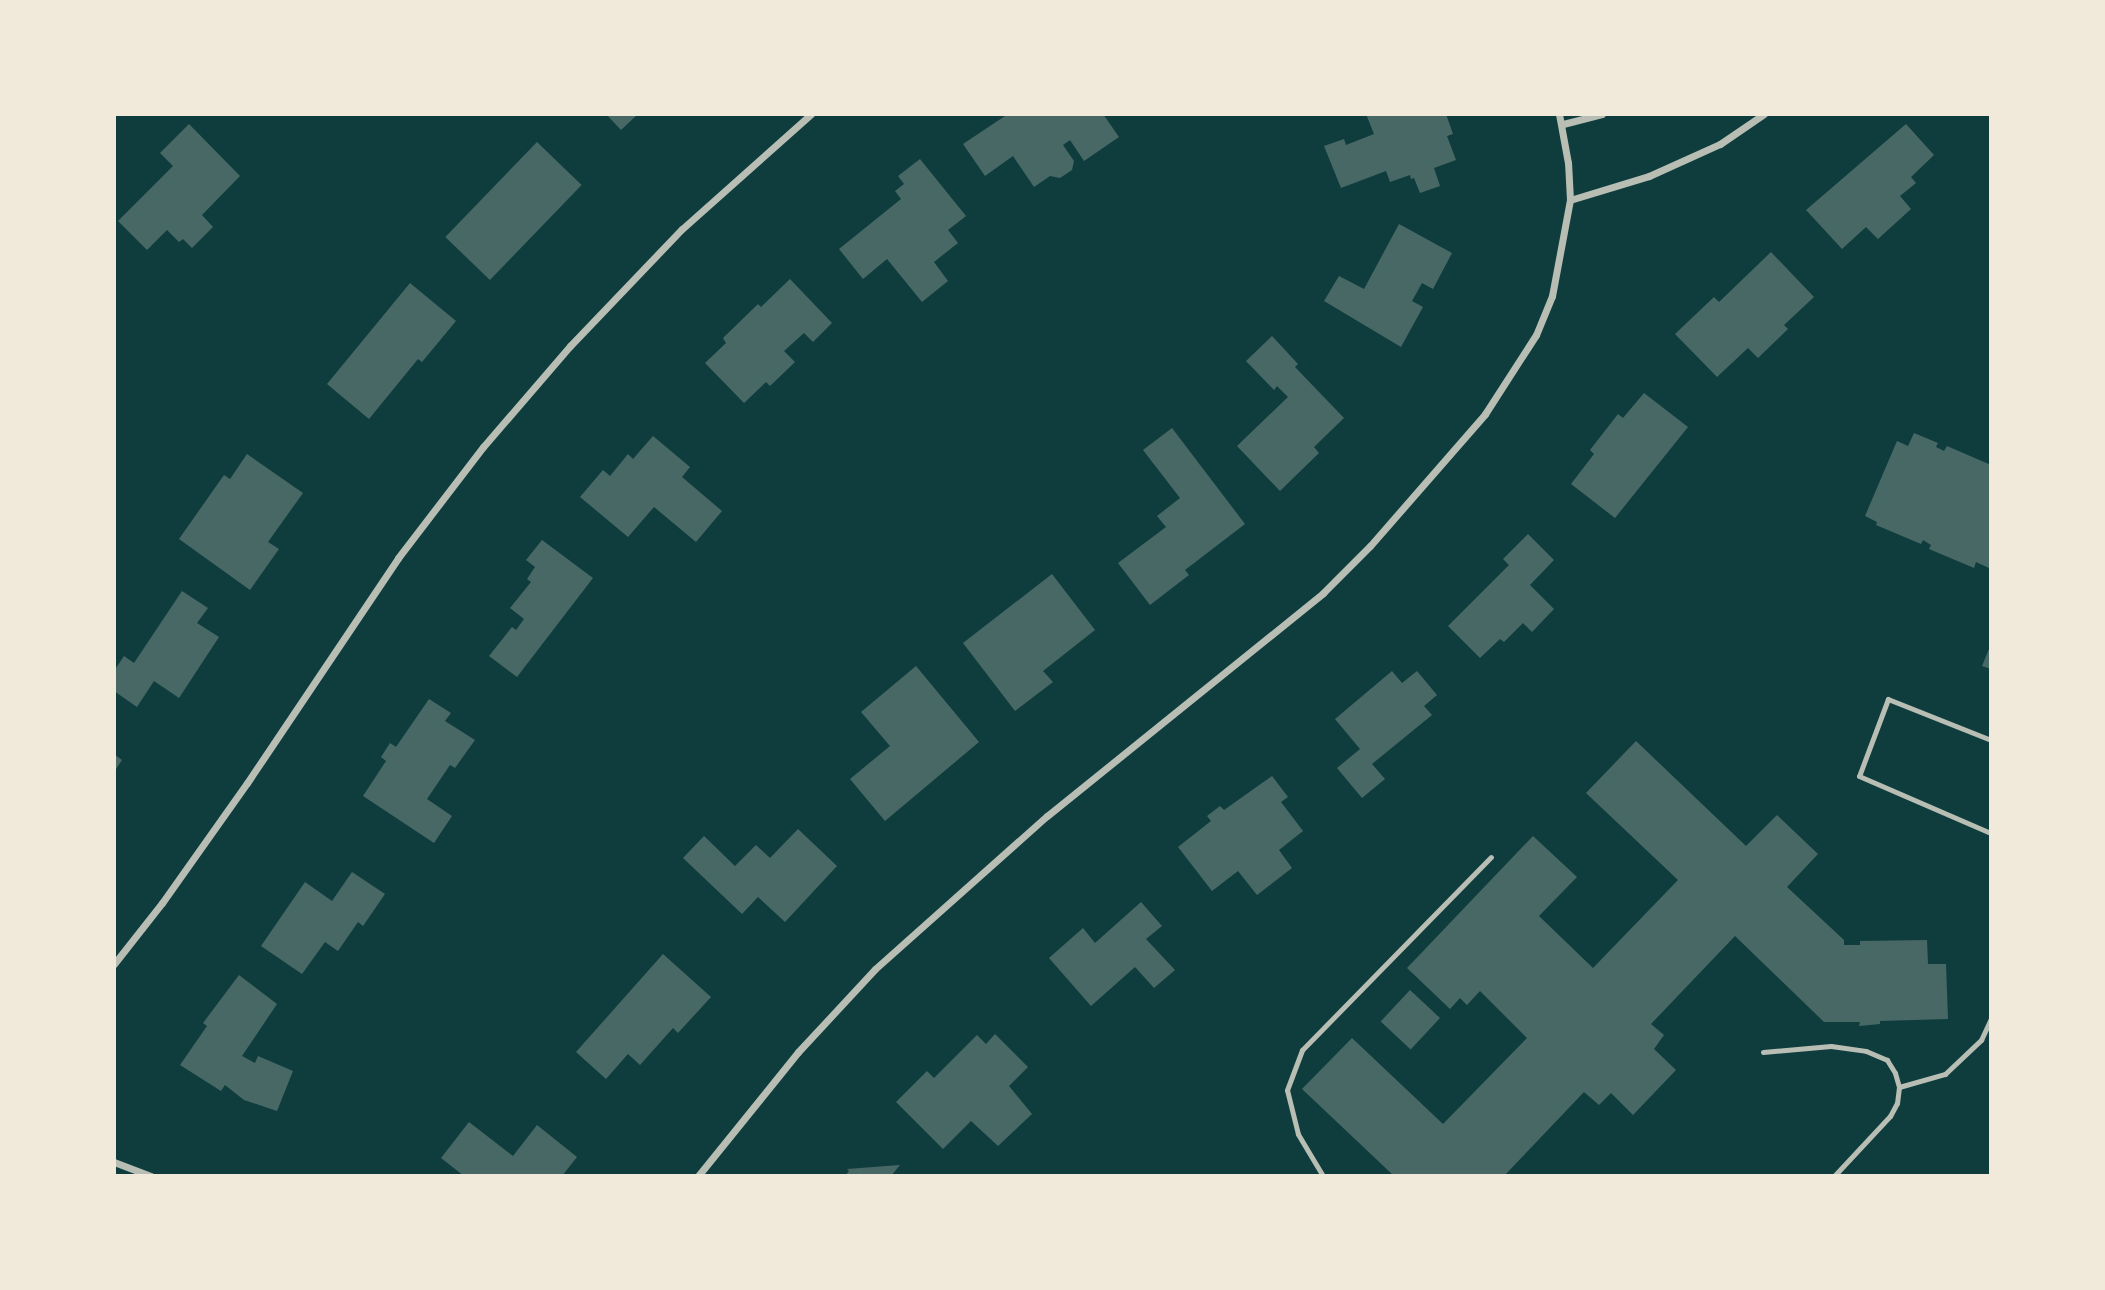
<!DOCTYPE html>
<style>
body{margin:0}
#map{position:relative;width:2105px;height:1290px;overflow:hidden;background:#0f3d3e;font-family:"Varela Round",sans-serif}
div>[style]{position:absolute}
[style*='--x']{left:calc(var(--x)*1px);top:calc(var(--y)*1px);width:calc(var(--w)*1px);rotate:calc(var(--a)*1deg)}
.building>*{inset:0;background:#486865;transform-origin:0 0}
.service>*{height:5px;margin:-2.5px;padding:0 2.5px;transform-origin:2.5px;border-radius:2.5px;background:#b8beb3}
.minor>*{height:7px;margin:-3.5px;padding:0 3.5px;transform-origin:3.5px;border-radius:3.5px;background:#b8beb3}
span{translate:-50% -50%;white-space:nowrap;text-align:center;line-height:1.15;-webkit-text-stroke:5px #f1e9da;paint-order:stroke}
.frame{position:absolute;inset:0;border:116px solid #f1e9da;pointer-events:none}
</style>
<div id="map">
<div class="building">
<i style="clip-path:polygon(606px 114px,638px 114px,621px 130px)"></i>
<i style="clip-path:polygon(1008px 114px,1103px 114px,1119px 137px,1084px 161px,1070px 140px,1063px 145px,1074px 161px,1072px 170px,1060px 178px,1050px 176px,1034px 187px,1013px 156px,985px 176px,963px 144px)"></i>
<i style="clip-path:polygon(1366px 114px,1446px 114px,1453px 134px,1447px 136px,1456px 160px,1434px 168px,1440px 186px,1420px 193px,1414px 178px,1411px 179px,1410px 175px,1390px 182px,1386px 171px,1341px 188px,1324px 146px,1344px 139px,1346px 145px,1374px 134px)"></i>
<i style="clip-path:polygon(189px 124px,240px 176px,202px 215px,213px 227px,192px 248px,183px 239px,179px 242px,167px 230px,147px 250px,118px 221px,173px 166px,160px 153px)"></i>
<i style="clip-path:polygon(1906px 124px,1934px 155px,1911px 177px,1916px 183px,1900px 196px,1911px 209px,1878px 239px,1866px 227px,1842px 249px,1806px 210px)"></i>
<i style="left:537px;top:142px;width:62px;height:132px;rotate:44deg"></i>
<i style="clip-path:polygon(920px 159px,966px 216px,948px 230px,958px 243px,934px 262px,948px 281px,922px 302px,887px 259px,863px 279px,839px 249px,901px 199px,895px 191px,904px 184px,898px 176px)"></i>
<i style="clip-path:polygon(1399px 224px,1452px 253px,1433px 289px,1422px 283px,1412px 301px,1423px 307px,1401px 347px,1324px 301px,1339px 276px,1364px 289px)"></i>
<i style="clip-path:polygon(1771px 252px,1814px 297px,1784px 325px,1788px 329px,1758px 358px,1748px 348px,1717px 377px,1675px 334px,1714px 297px,1719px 302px)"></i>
<i style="clip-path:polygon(790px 279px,832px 323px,813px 342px,804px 333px,784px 351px,795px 362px,770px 386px,766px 382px,744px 403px,705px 363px,726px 343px,723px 338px,758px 304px,761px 307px)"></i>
<i style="clip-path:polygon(410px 283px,456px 321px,422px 362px,418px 359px,369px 419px,327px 384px)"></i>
<i style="clip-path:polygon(1272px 336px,1298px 364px,1295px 367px,1344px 418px,1314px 447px,1319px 453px,1280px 491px,1237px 446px,1288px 397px,1277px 386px,1274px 390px,1246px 361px)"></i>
<i style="clip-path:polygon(1644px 393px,1688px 427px,1615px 518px,1571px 484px,1594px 454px,1590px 450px,1618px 414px,1623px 418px)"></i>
<i style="clip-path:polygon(1172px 428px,1245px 524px,1185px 570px,1189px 575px,1150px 605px,1118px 563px,1166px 527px,1157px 516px,1180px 498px,1143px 450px)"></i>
<i style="clip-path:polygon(1914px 433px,1938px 443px,1936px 447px,1944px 451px,1947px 446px,1991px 465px,1991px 569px,1976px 562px,1974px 568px,1929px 549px,1931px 545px,1923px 540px,1921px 544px,1876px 525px,1877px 522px,1865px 516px,1897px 441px,1908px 446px)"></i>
<i style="clip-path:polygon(653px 436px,690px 467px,682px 477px,722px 511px,696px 542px,654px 507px,628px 537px,580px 497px,603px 470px,610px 476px,628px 454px,633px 459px)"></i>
<i style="clip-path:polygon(247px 454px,303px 493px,268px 542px,279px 549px,250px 590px,179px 539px,224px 475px,230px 479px)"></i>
<i style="clip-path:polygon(1528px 534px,1554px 560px,1530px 585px,1554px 609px,1532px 632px,1523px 623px,1504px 642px,1500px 639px,1480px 658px,1448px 626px,1509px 565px,1503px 559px)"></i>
<i style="clip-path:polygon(542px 540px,593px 578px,517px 677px,489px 656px,512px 627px,516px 630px,524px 619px,510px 608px,531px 582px,527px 579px,535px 567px,526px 560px)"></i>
<i style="clip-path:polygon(1052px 574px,1095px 630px,1043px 671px,1053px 682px,1015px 711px,963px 643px)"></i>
<i style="clip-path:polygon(182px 591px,208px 608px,197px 623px,219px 637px,179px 698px,154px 681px,137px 707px,114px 691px,114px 671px,124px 656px,134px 663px)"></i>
<i style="clip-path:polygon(1991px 644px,1991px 669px,1982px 666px)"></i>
<i style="clip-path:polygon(916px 666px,979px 742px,885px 821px,850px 779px,890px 746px,861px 712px)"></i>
<i style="clip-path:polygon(1392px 671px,1402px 683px,1417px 671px,1437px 695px,1424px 706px,1432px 715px,1372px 764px,1385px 779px,1362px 798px,1337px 768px,1360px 749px,1335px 719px)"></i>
<i style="clip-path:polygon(429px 699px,451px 713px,445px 721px,475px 740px,455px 768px,450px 765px,427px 799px,452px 816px,434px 843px,363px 796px,386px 761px,381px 757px,390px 743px,396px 747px)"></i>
<i style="clip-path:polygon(1636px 741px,1746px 846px,1777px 815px,1818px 854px,1787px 887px,1844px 940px,1844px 945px,1860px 945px,1860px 941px,1927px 940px,1928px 964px,1946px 964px,1948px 1019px,1880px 1021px,1880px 1024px,1859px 1026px,1860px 1022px,1824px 1022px,1735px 936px,1651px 1024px,1664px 1035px,1654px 1049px,1676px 1070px,1633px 1115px,1611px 1093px,1599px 1105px,1584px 1092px,1504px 1176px,1394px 1176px,1302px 1089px,1352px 1038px,1443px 1124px,1527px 1038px,1480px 991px,1467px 1005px,1460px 998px,1450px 1009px,1407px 968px,1533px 836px,1577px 877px,1539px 916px,1593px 968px,1678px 880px,1586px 793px)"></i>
<i style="clip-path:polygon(114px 754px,122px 760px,114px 772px)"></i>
<i style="clip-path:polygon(1272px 776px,1288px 797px,1281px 802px,1303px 831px,1279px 850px,1292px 868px,1257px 895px,1238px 871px,1212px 891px,1178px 847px,1211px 821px,1207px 816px,1220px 806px,1224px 810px)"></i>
<i style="clip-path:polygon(798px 829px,837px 866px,785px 922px,758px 897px,742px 914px,683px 858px,704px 836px,735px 866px,756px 845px,770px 858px)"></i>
<i style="clip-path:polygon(352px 872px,385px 894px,363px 926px,358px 922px,338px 951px,325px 942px,302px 974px,261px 946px,305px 882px,332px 901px)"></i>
<i style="clip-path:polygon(1141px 902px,1162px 926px,1146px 939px,1175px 970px,1154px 988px,1135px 967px,1091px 1006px,1049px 958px,1083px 928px,1095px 943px)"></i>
<i style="clip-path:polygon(663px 954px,711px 997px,678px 1033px,673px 1028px,640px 1065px,628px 1054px,606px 1079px,576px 1052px)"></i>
<i style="clip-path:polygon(239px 975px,277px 1004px,242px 1056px,255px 1063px,258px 1056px,293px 1071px,277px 1111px,244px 1100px,225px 1085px,221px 1091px,180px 1065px,207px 1026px,203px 1023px)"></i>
<i style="left:1410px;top:990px;width:41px;height:43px;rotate:43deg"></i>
<i style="clip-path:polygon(995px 1034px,1028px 1067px,1009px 1086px,1032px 1114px,998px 1146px,971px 1121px,943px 1149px,896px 1102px,927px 1071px,934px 1078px,977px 1035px,986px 1044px)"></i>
<i style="clip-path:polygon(469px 1122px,513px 1156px,537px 1125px,577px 1157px,562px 1176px,464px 1176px,441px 1158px)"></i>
<i style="clip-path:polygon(900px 1165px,891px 1176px,845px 1176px,849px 1171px,847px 1169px)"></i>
</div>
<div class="service">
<i style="--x:1991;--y:740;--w:111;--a:-158.3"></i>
<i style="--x:1888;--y:699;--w:82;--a:110.6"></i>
<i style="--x:1859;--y:776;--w:144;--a:23.4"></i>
<i style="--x:1763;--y:1052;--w:68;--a:-5"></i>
<i style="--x:1831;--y:1046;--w:35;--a:8"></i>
<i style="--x:1866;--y:1051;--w:23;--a:23"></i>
<i style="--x:1887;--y:1060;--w:15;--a:58"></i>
<i style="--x:1895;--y:1073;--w:15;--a:74"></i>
<i style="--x:1899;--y:1087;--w:16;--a:97"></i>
<i style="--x:1897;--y:1103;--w:15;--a:118"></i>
<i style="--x:1890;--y:1116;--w:82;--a:133"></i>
<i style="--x:1899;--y:1087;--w:48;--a:-15.8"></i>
<i style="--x:1945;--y:1074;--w:50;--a:-43.4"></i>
<i style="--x:1981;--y:1040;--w:23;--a:-65"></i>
<i style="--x:1323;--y:1176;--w:49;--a:-120.8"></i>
<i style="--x:1298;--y:1134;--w:45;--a:-104"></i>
<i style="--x:1287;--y:1090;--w:43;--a:-69.4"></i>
<i style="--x:1302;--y:1050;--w:270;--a:-45.6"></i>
</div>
<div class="minor">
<i style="--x:1563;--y:124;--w:40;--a:-14.4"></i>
<i style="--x:1570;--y:200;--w:83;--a:-16.9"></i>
<i style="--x:1649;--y:176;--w:78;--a:-24.3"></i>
<i style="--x:1720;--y:144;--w:53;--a:-34.3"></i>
<i style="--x:114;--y:964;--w:78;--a:-51.8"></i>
<i style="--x:162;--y:903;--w:147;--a:-54.7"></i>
<i style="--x:247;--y:783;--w:271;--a:-56.1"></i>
<i style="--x:398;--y:558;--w:140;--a:-52.6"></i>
<i style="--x:483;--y:447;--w:133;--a:-49.3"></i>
<i style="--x:570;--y:346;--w:162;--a:-46.3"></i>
<i style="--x:682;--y:229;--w:173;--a:-41.7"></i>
<i style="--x:114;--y:1162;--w:40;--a:21"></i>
<i style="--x:698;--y:1176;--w:159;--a:-51.1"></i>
<i style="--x:798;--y:1052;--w:113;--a:-47.1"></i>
<i style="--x:875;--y:969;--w:230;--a:-41.7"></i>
<i style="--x:1047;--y:816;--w:355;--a:-38.9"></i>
<i style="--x:1323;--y:593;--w:66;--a:-45"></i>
<i style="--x:1370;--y:546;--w:175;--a:-48.9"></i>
<i style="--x:1485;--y:414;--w:94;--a:-57.2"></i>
<i style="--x:1536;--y:335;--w:42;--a:-67.7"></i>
<i style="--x:1552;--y:296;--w:98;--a:-79.4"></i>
<i style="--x:1570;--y:200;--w:37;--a:-93"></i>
<i style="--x:1568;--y:163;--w:50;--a:-100.4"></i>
</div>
<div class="frame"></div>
</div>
